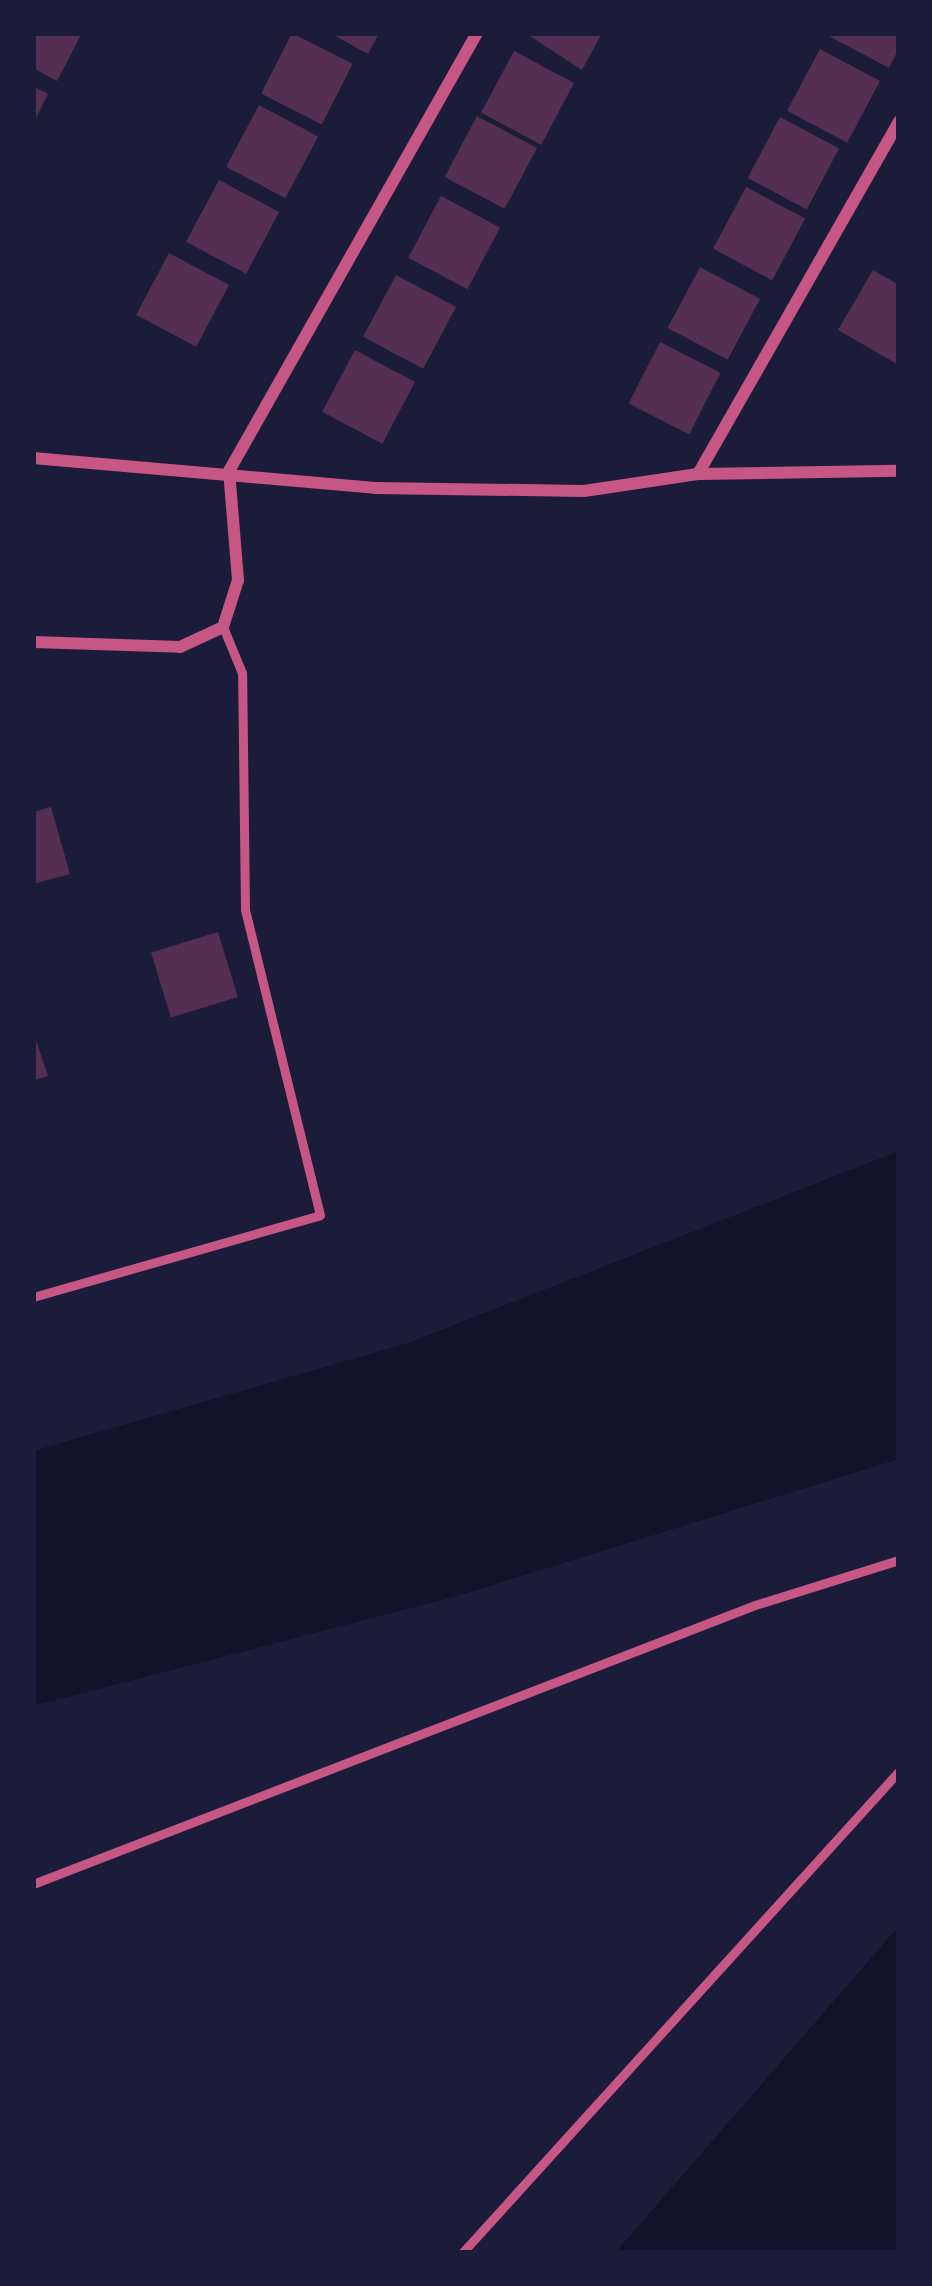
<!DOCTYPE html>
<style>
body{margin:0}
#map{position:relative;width:932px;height:2286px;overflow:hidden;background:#1b1b3a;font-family:"Noto Sans",sans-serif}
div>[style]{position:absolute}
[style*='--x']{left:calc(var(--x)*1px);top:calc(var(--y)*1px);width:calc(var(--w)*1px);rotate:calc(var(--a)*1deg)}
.water>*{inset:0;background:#12122b}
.building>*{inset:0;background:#542f53;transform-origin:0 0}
.service>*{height:9px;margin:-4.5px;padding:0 4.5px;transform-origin:4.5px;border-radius:4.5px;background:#c65784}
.minor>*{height:12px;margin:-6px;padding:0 6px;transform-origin:6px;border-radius:6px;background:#c65784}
span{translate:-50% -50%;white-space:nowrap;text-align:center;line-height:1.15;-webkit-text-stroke:9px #1b1b3a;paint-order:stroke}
.frame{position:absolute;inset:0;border:36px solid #1b1b3a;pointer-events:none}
</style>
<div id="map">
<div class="water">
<i style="clip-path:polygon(899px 1151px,899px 1459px,457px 1596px,33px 1706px,33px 1451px,408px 1343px)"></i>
<i style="clip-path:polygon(899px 1926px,899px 2253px,615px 2253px)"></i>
</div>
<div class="building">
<i style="clip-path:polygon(33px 33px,82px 33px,57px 81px,33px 68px)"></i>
<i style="left:292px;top:33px;width:68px;height:68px;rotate:27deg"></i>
<i style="clip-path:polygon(330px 33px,379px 33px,368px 54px)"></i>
<i style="clip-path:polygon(525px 33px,602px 33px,582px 70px)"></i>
<i style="clip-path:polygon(823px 33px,899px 33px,899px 48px,889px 68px)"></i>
<i style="left:820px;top:49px;width:68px;height:70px;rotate:28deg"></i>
<i style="left:514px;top:51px;width:68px;height:70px;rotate:28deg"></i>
<i style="clip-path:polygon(33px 86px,48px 94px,33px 124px)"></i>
<i style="left:259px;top:105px;width:67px;height:70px;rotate:28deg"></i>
<i style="left:477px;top:116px;width:68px;height:69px;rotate:28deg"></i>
<i style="left:780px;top:117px;width:67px;height:69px;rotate:28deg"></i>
<i style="left:219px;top:180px;width:68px;height:70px;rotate:28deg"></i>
<i style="left:746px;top:187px;width:67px;height:70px;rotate:28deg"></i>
<i style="left:441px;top:196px;width:67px;height:70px;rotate:28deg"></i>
<i style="left:169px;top:253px;width:68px;height:70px;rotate:28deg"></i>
<i style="left:700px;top:267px;width:68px;height:69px;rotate:28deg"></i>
<i style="clip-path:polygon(873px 270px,899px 285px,897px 364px,838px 330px)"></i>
<i style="left:396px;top:275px;width:68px;height:70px;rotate:28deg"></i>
<i style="left:660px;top:342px;width:68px;height:69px;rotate:27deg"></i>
<i style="left:355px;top:350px;width:68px;height:70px;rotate:28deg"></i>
<i style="clip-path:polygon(51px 807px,70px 874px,33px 884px,33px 812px)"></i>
<i style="left:218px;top:932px;width:68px;height:70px;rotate:73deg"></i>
<i style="clip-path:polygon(33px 1031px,48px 1076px,33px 1081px)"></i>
</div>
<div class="service">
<i style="--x:33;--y:1297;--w:298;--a:-15.9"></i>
<i style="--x:320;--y:1215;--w:315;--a:-103.8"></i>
<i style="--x:245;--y:909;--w:236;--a:-90.7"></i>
<i style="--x:242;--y:673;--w:50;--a:-112.4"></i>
<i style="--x:33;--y:1884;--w:774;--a:-21.13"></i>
<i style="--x:755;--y:1605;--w:151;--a:-17.4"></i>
<i style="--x:462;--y:2253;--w:651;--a:-47.8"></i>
</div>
<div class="minor">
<i style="--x:33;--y:458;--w:343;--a:5"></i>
<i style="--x:375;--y:488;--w:209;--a:0.8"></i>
<i style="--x:584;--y:491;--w:115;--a:-8.5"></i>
<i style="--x:698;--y:474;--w:201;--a:-0.9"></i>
<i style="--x:229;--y:471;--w:503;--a:-60.48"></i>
<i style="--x:698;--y:474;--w:406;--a:-60.3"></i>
<i style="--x:33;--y:642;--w:147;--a:1.9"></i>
<i style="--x:180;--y:647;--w:47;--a:-24.9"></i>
<i style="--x:223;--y:627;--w:49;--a:-72.3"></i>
<i style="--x:238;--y:580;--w:109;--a:-94.7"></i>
</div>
<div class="frame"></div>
</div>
